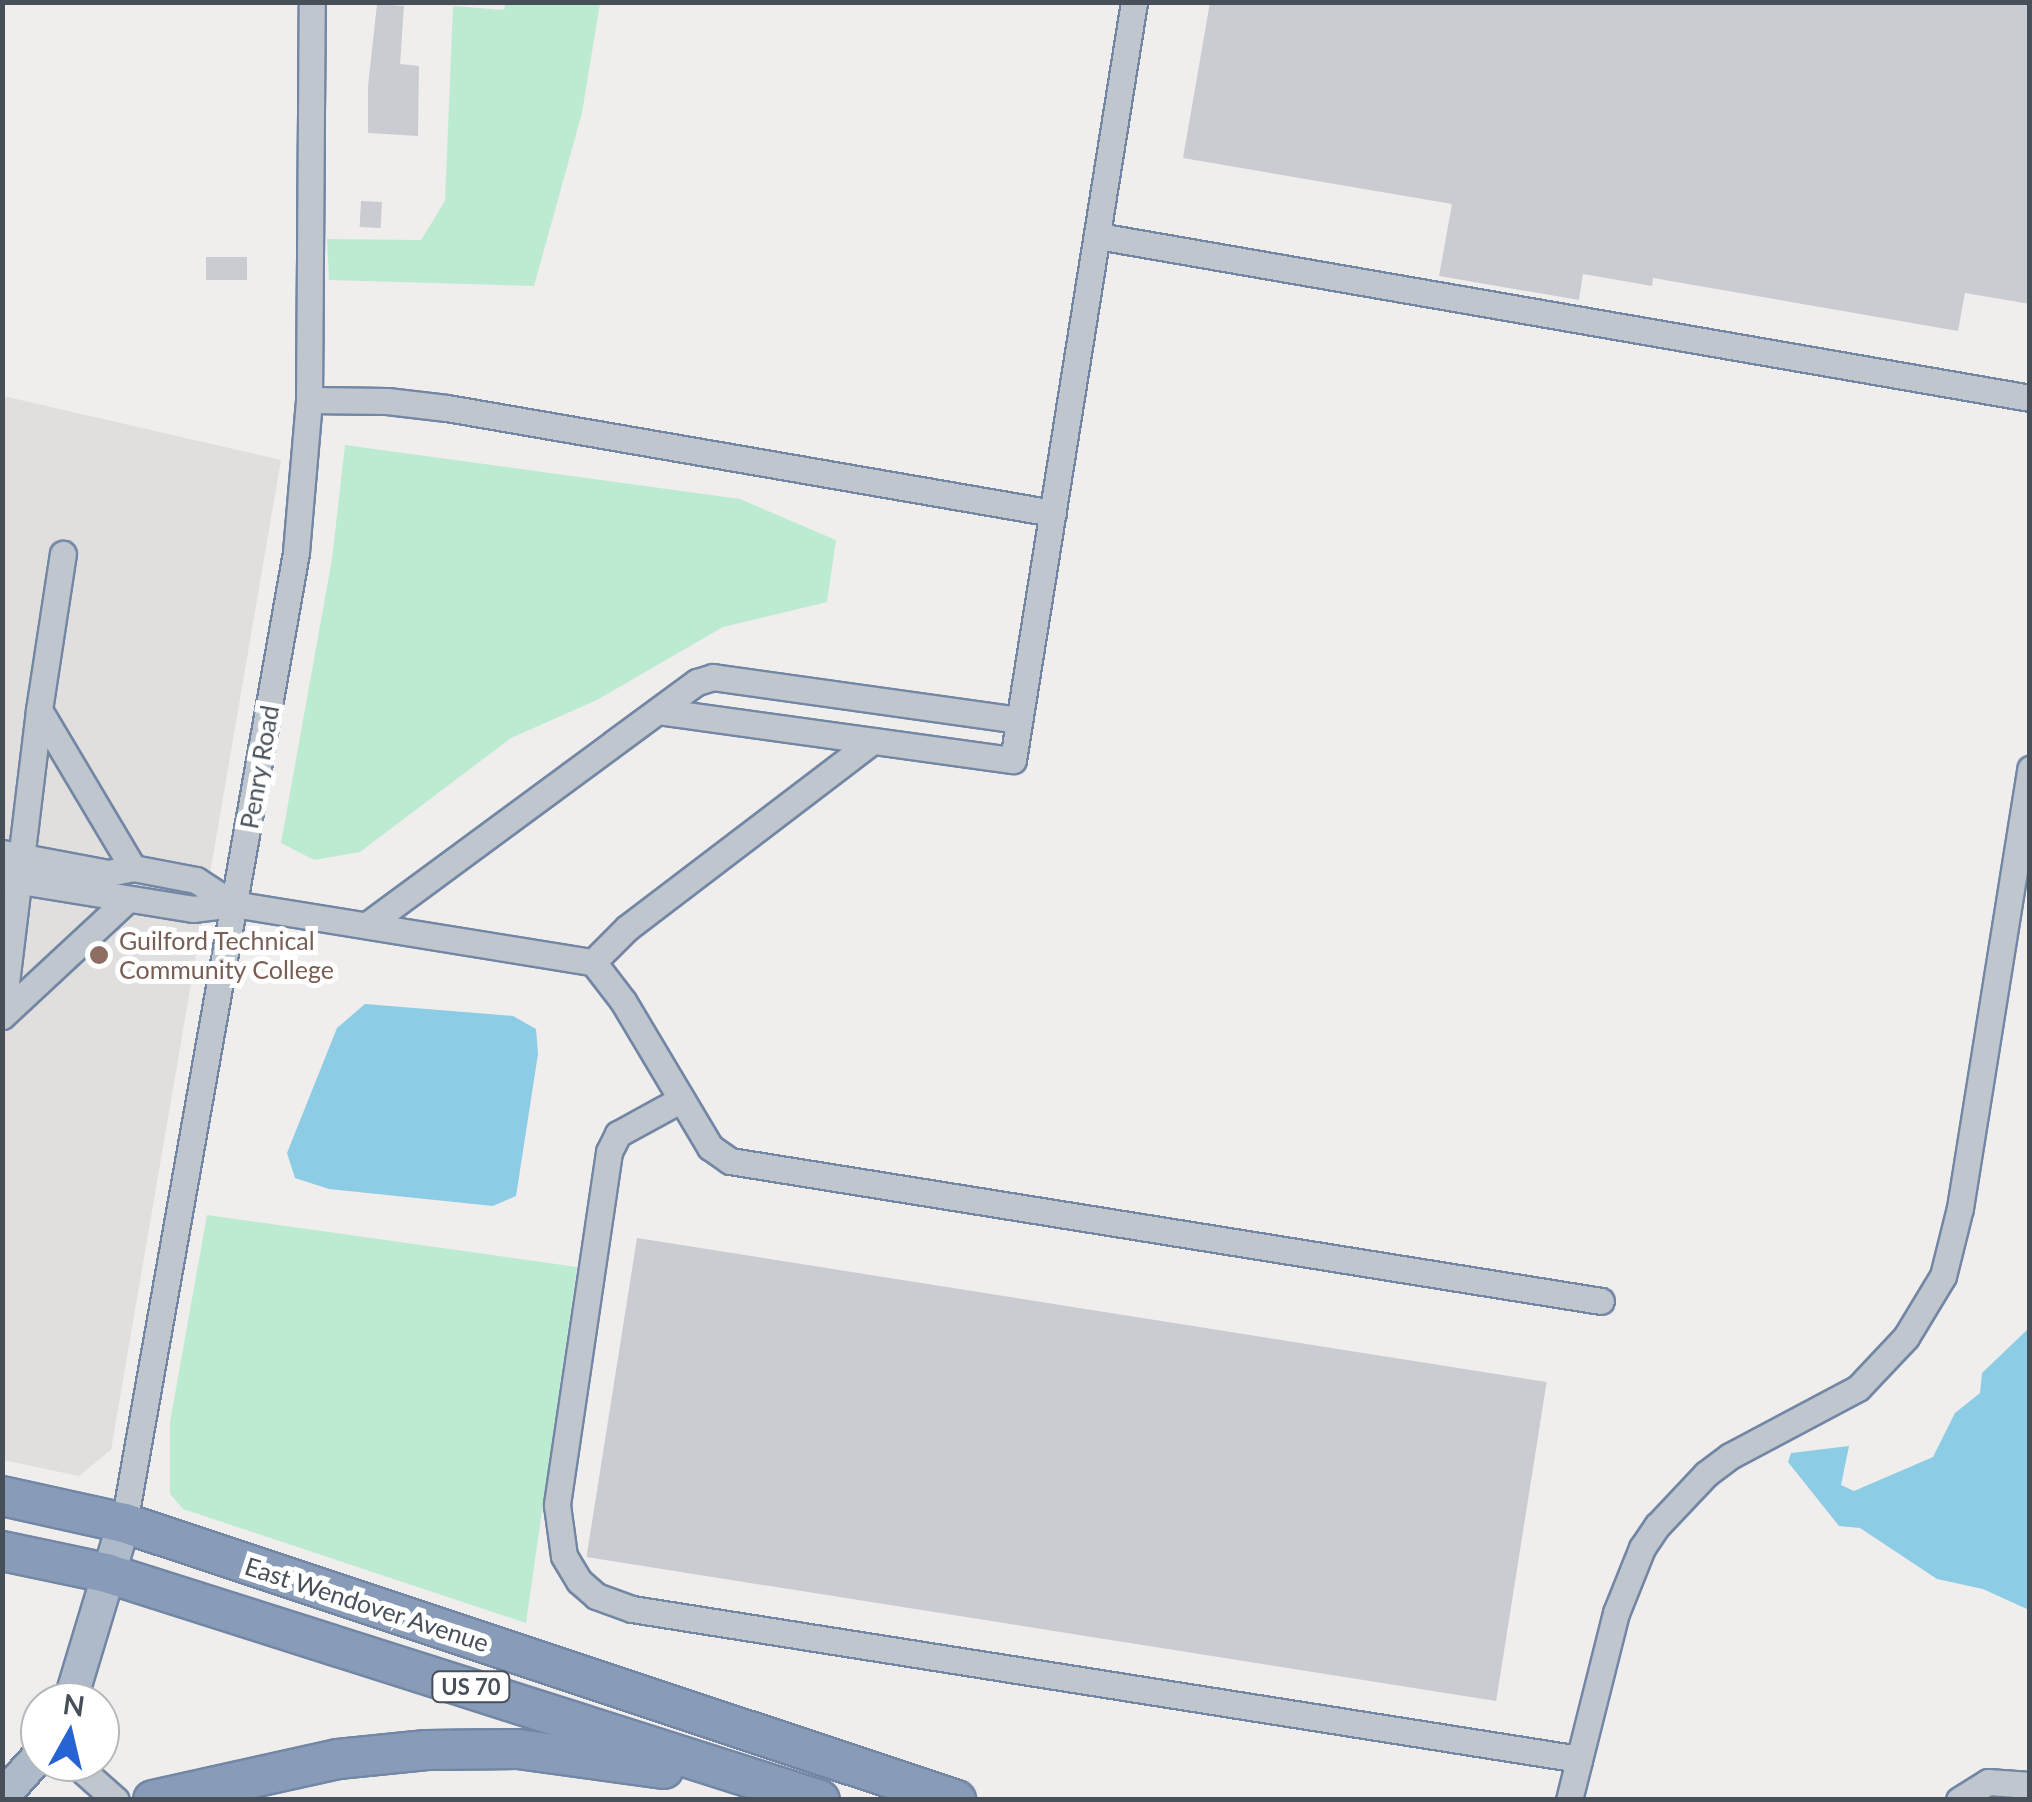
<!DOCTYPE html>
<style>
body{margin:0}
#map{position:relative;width:2032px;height:1802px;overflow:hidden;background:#f0eded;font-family:Lato,sans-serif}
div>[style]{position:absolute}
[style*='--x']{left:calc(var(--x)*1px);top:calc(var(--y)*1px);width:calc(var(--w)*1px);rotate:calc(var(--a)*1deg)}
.education>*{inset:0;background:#e1dede}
.green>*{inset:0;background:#bdebd2}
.water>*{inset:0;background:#8dcce5}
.building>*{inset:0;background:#caccd2;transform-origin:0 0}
.roads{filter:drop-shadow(2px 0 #7387a5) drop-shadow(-2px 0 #7387a5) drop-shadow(0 2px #7387a5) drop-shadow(0 -2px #7387a5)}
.minor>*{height:25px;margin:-12.5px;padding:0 12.5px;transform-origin:12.5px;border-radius:12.5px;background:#bfc6ce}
.major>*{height:32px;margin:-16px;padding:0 16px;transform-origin:16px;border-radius:16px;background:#aebaca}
.highway>*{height:38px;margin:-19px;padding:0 19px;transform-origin:19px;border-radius:19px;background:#889cb9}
.dots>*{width:28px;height:28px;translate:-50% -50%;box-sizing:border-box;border:5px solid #fff;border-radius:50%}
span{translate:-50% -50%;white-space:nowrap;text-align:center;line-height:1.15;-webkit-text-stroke:10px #fff;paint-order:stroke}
.shield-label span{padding:2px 8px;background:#fff;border:2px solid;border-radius:8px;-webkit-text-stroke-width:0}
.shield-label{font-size:22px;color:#474f59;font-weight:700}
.street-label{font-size:25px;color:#474f59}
.education-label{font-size:25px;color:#785e54}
.left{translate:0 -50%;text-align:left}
.frame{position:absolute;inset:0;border:5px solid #474f59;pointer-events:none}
.north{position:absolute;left:20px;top:1682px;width:100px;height:100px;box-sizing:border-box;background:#fff;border:2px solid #b5b9bd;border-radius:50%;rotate:8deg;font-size:28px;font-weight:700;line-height:40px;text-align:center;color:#474f59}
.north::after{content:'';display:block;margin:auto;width:35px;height:45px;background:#2564d2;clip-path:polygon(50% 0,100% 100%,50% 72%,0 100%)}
</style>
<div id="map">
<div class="education">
<i style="clip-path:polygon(3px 396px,281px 460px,111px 1450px,79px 1476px,3px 1460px)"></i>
</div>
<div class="green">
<i style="clip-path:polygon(506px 2px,600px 3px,582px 113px,534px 286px,329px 280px,327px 239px,421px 240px,445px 201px,453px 6px,504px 10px)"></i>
<i style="clip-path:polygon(345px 445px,740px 499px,836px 540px,827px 602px,723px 627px,597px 700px,511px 738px,360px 852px,314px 860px,281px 843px,332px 559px)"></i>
<i style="clip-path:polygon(207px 1215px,577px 1267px,526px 1623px,183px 1509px,170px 1494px,170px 1422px)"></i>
</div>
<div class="water">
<i style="clip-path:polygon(365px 1004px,513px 1016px,536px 1029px,538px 1054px,516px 1196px,493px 1206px,329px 1189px,295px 1178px,287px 1153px,337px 1028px)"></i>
<i style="clip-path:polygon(2029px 1328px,2029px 1610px,1983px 1589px,1937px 1579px,1860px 1528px,1839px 1526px,1788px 1462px,1791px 1453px,1849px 1446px,1841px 1485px,1854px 1491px,1933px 1457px,1955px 1413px,1980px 1393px,1982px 1373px)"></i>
</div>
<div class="building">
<i style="clip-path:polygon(1210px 2px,2030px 2px,2030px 304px,1965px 293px,1958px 331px,1653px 278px,1652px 286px,1583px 274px,1579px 300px,1439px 276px,1452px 204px,1183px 158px)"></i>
<i style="clip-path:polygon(377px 4px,404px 6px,400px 64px,419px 66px,418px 136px,368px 133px,368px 86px)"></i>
<i style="left:361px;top:201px;width:21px;height:26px;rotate:3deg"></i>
<i style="left:247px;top:257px;width:23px;height:41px;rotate:90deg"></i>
<i style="left:637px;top:1238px;width:921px;height:323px;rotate:9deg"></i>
</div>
<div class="roads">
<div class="minor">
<i style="--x:1098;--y:236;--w:946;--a:9.86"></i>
<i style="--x:309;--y:400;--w:78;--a:0.7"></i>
<i style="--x:387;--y:401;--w:60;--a:6.7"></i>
<i style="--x:447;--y:408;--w:615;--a:9.83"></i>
<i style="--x:39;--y:710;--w:184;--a:59.3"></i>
<i style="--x:133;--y:868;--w:64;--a:10.8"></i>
<i style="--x:196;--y:880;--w:44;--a:33"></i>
<i style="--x:658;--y:711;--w:358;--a:7.9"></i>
<i style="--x:1013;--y:760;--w:768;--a:-80.93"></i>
<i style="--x:2;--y:853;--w:108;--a:10.7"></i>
<i style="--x:108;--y:873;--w:25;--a:-11"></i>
<i style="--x:2;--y:878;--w:193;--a:9.2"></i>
<i style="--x:193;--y:909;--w:40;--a:-7.1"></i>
<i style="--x:233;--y:904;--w:365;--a:9.2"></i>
<i style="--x:593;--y:962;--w:48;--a:-45"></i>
<i style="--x:627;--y:928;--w:305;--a:-37.3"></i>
<i style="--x:367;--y:925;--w:410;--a:-36.4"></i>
<i style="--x:697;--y:682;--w:17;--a:-17"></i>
<i style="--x:713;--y:677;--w:308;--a:8"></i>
<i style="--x:593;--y:962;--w:49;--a:52.4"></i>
<i style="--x:623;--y:1001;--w:170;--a:59.2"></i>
<i style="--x:710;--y:1147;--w:24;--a:35"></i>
<i style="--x:730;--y:1161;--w:882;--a:9.13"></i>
<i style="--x:2;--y:1016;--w:308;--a:-83.1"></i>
<i style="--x:39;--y:710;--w:158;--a:-81.3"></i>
<i style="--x:2;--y:1016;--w:172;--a:-42.9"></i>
<i style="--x:680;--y:1100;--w:71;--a:151.3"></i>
<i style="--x:618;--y:1134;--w:20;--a:117"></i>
<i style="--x:609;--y:1152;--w:357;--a:98.4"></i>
<i style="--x:557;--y:1505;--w:51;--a:82.2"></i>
<i style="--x:564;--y:1556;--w:29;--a:59"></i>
<i style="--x:579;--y:1581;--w:23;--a:41"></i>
<i style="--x:596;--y:1596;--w:38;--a:20"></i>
<i style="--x:632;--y:1609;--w:959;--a:9"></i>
<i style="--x:124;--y:1523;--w:986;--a:-79.95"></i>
<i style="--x:296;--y:552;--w:153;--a:-85.1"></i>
<i style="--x:309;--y:400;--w:398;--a:-89.6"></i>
<i style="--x:73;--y:1762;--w:57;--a:41.5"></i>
<i style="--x:1569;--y:1800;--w:193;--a:-75.9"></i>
<i style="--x:1616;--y:1613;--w:70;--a:-68.2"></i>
<i style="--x:1642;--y:1548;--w:27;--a:-56"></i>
<i style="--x:1657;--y:1526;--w:71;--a:-46.7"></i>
<i style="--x:1706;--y:1474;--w:30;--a:-37"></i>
<i style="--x:1730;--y:1456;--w:145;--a:-28"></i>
<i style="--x:1858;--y:1388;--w:70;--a:-46.7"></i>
<i style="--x:1906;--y:1337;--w:71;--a:-58.8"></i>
<i style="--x:1943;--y:1276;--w:70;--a:-76"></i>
<i style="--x:1960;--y:1208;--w:445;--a:-80.9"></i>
<i style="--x:1959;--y:1800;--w:34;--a:-32"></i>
<i style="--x:1988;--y:1782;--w:42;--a:4.1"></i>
</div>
<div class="major">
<i style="--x:70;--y:1702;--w:187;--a:-73.2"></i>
<i style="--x:2;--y:1797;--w:57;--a:-47.9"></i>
</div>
<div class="highway">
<i style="--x:2;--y:1496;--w:125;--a:12.5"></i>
<i style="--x:124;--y:1523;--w:877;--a:18.41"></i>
<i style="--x:2;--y:1551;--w:106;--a:11.9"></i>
<i style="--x:106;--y:1573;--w:749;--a:17.64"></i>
<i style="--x:153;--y:1800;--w:189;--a:-12.5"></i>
<i style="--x:338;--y:1759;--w:89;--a:-5.8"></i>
<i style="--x:427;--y:1750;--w:91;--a:-0.6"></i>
<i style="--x:518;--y:1749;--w:147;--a:7.8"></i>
</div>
</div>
<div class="dots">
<i style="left:99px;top:955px;background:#8d6e63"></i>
</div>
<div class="shield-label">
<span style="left:471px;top:1687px">US 70</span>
</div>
<div class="street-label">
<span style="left:259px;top:767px;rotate:-80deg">Penry Road</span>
<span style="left:367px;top:1604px;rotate:18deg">East Wendover Avenue</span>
</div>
<div class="education-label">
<span class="left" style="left:119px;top:955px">Guilford Technical<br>Community College</span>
</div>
<div class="frame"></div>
<div class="north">N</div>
</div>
